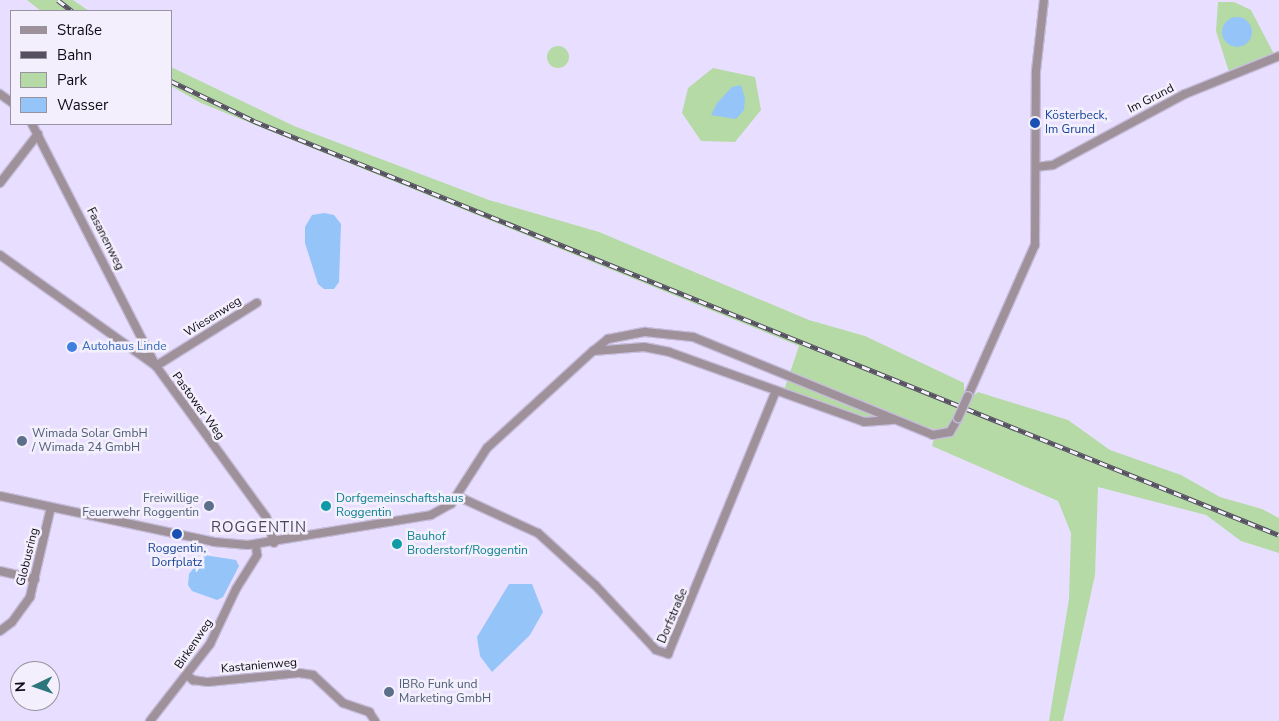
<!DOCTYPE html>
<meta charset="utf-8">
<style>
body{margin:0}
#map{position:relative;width:1279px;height:721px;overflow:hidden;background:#e8deff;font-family:"Nunito Sans",sans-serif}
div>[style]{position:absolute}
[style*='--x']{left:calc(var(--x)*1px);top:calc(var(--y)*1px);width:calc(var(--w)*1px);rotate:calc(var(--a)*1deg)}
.green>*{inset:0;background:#b5daa6}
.round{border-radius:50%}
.water>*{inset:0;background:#95c4f9}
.roads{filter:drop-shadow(1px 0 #c5bcda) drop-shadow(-1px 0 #c5bcda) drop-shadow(0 1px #c5bcda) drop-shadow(0 -1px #c5bcda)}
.street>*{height:8px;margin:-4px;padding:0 4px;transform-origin:4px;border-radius:4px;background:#9f9199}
.rail>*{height:4.5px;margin-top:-2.25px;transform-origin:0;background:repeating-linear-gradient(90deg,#f3effc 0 8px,#554f61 0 16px);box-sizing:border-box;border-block:1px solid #554f61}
.bridges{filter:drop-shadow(1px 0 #c5bcda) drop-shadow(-1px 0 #c5bcda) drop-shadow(0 1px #c5bcda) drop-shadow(0 -1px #c5bcda)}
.street-bridge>*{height:8px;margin:-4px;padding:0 4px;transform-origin:4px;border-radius:4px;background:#9f9199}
.dots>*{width:14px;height:14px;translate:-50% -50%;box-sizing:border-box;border:2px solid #f3effc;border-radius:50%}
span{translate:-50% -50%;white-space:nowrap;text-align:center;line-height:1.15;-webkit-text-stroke:5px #f3effc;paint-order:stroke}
.street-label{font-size:12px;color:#0e0a15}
.transit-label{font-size:12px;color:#164399}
.left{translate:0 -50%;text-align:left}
.shop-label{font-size:12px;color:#366cbe}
.service-label{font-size:12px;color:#4e5e75}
.right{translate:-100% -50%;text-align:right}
.culture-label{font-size:12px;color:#0d838f}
.quarter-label{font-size:15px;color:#4c435e;letter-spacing:1px}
.legend{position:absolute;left:10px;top:10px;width:162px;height:115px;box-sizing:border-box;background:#f3effc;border:1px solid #9793a0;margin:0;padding:6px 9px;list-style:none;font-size:15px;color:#0e0a15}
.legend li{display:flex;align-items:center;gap:10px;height:25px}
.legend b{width:25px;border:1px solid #9793a0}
.north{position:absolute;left:10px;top:661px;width:50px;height:50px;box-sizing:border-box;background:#f3effc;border:1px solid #9793a0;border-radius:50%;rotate:267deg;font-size:14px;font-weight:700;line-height:20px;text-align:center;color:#0e0a15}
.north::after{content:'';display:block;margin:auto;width:18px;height:22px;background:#2d767c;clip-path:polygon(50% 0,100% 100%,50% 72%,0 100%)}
</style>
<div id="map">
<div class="green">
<i style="clip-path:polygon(27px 0,73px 0,89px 11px,41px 11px)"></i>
<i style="clip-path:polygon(1218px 2px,1234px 2px,1251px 10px,1275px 56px,1229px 72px,1216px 31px)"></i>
<i class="round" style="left:547px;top:46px;width:22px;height:22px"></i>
<i style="clip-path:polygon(171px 67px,294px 126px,489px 200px,599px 232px,809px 320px,865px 336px,964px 383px,964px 394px,972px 397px,978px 392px,1068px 420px,1110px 450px,1181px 475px,1220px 497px,1262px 509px,1279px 518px,1279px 553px,1241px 541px,1206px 515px,1098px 487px,1095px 575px,1063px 721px,1049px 721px,1069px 599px,1071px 533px,1058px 501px,932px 446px,936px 430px,881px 413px,876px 421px,866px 421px,783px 393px,799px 346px,201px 103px,171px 86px)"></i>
<i style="clip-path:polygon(713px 68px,755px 77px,761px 110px,735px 142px,701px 141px,682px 113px,688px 88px)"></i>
</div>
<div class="water">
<i class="round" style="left:1222px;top:17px;width:30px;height:30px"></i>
<i style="clip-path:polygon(741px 85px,745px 98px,744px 110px,736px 119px,711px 115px,717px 103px,732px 87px)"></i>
<i style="clip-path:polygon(324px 213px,334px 215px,341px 224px,339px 282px,334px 289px,324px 289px,318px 284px,305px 243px,305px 227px,312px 215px)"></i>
<i style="clip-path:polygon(204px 555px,236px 560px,239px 566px,223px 597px,217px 600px,192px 591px,188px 585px,189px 574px)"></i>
<i style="clip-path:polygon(509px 584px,532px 584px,543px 612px,530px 635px,492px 672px,480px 656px,477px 637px)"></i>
</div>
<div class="roads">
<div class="street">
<i style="--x:0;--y:94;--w:14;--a:36"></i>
<i style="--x:32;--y:124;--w:272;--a:62.9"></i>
<i style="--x:156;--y:366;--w:119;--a:-32"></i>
<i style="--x:1036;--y:167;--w:17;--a:-7"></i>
<i style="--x:1053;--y:165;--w:150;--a:-28.3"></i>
<i style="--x:1185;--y:94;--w:101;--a:-22"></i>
<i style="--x:0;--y:183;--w:62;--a:-52.2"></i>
<i style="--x:0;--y:255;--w:191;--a:35.4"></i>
<i style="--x:156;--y:366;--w:187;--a:53.9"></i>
<i style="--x:266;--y:517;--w:27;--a:73"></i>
<i style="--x:593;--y:351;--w:51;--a:-4.5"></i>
<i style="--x:644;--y:347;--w:25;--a:11"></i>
<i style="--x:669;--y:352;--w:207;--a:19.7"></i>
<i style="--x:864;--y:422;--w:28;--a:-4"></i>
<i style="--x:968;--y:396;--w:165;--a:-66.1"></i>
<i style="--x:1035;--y:245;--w:174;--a:-89.7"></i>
<i style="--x:1036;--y:71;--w:71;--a:-83.6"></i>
<i style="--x:0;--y:496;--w:219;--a:12.1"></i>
<i style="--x:214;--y:542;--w:34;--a:5"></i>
<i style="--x:248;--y:545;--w:185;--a:-9.3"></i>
<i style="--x:431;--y:515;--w:23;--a:-29"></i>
<i style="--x:451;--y:504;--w:67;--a:-57.3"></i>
<i style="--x:487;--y:448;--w:144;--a:-42.5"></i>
<i style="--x:593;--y:351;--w:19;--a:-39"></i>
<i style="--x:608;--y:339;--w:38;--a:-11"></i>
<i style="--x:645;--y:332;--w:48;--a:5.9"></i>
<i style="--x:693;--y:337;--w:259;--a:22.2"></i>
<i style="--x:933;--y:435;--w:17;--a:-10"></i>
<i style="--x:950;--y:432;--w:16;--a:-60"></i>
<i style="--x:457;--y:496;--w:89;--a:24.6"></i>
<i style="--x:538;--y:533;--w:77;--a:42.4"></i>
<i style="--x:595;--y:585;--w:89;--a:46.8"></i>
<i style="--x:656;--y:650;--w:13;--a:18"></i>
<i style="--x:668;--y:654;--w:282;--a:-67.7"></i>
<i style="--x:0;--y:571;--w:36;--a:13"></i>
<i style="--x:0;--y:631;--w:15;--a:-37"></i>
<i style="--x:12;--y:622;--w:31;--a:-54"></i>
<i style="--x:30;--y:597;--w:92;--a:-76.9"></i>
<i style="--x:187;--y:675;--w:8;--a:40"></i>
<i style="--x:193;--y:680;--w:15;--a:8"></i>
<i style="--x:208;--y:682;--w:91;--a:-5.6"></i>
<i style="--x:299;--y:673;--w:14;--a:8"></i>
<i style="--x:313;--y:675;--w:41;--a:43"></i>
<i style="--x:343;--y:703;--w:28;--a:19"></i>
<i style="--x:369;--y:712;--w:11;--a:56"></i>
<i style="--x:150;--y:721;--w:98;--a:-52.1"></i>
<i style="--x:210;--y:644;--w:61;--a:-64.7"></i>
<i style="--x:236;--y:589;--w:40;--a:-58"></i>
<i style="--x:257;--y:555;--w:9;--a:-96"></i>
</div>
</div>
<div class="rail">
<i style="--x:58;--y:0;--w:18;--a:38"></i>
<i style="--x:171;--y:81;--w:92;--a:25.7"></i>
<i style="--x:254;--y:121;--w:1105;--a:21.99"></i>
</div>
<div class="bridges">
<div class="street-bridge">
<i style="--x:958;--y:418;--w:24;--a:-66"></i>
</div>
</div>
<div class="dots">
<i style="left:1035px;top:123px;background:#1a4fb4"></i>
<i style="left:72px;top:347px;background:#3f7fe0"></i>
<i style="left:22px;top:441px;background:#5c6f8a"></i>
<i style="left:209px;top:506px;background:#5c6f8a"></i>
<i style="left:326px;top:506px;background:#0f9aa8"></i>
<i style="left:177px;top:534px;background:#1a4fb4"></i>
<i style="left:397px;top:544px;background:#0f9aa8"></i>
<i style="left:389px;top:692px;background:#5c6f8a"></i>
</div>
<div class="street-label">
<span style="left:1151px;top:99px;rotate:-27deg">Im Grund</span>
<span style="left:105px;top:239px;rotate:63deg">Fasanenweg</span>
<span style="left:213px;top:317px;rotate:-32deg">Wiesenweg</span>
<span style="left:198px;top:406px;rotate:54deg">Pastower Weg</span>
<span style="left:28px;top:557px;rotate:-76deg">Globusring</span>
<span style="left:673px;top:616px;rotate:-67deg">Dorfstraße</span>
<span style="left:194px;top:644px;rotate:-56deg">Birkenweg</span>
<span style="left:259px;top:666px;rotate:-5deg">Kastanienweg</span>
</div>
<div class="transit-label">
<span class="left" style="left:1045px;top:123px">Kösterbeck,<br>Im Grund</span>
<span style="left:177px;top:556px">Roggentin,<br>Dorfplatz</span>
</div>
<div class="shop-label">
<span class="left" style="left:82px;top:347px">Autohaus Linde</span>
</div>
<div class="service-label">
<span class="left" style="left:32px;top:441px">Wimada Solar GmbH<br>/ Wimada 24 GmbH</span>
<span class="right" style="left:199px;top:506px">Freiwillige<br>Feuerwehr Roggentin</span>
<span class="left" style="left:399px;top:692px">IBRo Funk und<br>Marketing GmbH</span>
</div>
<div class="culture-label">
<span class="left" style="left:336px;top:506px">Dorfgemeinschaftshaus<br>Roggentin</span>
<span class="left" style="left:407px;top:544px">Bauhof<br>Broderstorf/Roggentin</span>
</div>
<div class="quarter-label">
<span style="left:259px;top:528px">ROGGENTIN</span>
</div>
<ul class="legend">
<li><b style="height:6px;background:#9f9199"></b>Straße</li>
<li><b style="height:6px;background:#554f61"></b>Bahn</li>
<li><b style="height:14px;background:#b5daa6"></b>Park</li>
<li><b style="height:14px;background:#95c4f9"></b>Wasser</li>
</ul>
<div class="north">N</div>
</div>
